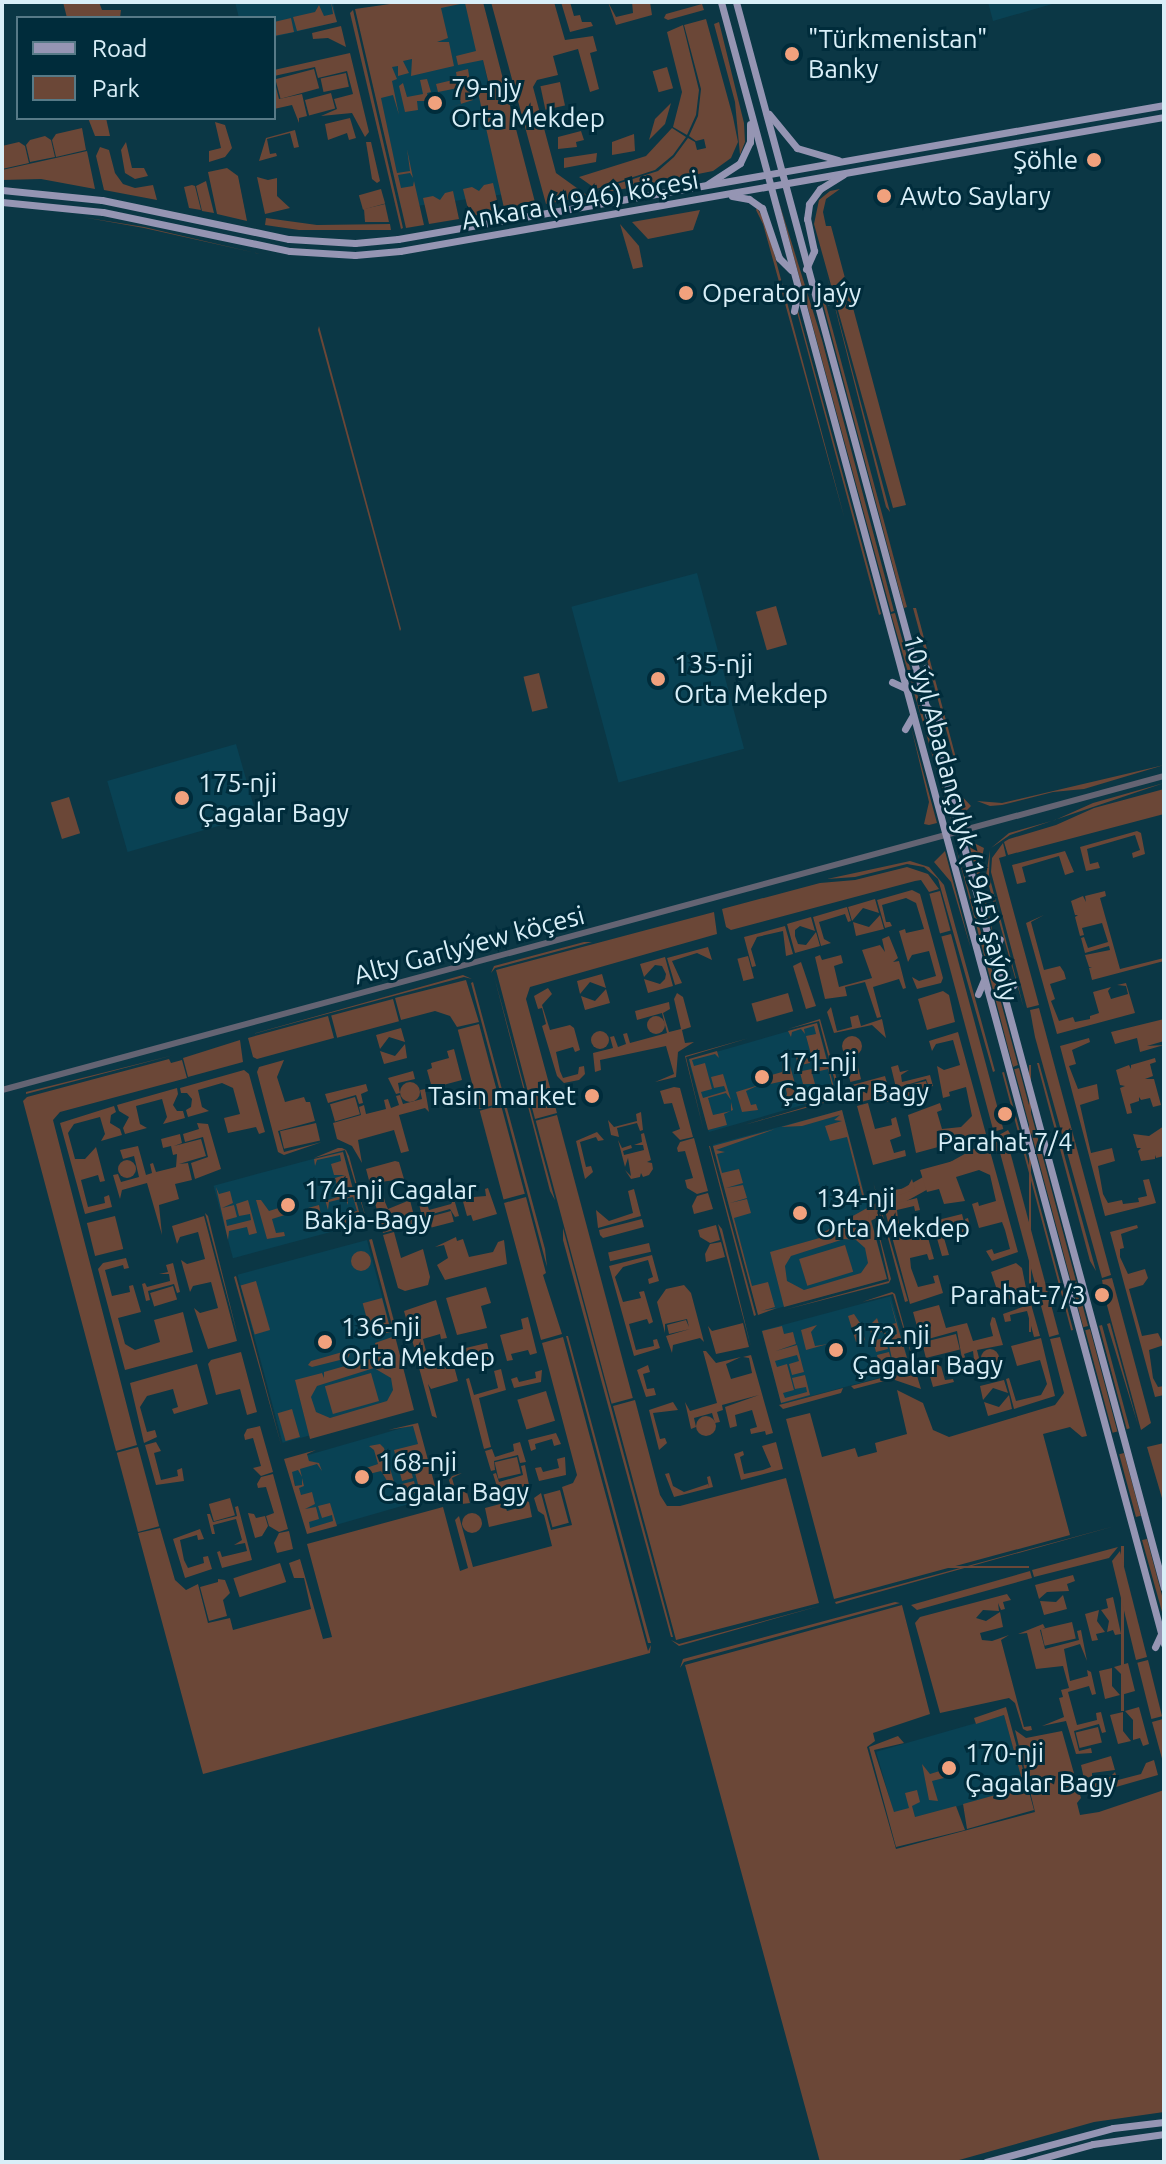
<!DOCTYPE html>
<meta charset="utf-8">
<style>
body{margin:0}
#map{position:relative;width:1166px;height:2164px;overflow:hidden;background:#0b3745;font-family:Ubuntu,sans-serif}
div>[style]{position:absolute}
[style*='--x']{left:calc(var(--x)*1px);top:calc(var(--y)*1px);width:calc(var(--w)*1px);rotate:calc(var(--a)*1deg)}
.built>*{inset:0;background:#094254;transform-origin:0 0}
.green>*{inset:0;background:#6b4737;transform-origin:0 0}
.round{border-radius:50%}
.minor>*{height:6px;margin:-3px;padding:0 3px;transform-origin:3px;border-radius:3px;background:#646473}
.major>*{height:7px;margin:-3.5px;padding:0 3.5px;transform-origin:3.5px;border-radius:3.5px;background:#9595b3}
.dots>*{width:22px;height:22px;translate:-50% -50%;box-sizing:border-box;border:4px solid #002c3b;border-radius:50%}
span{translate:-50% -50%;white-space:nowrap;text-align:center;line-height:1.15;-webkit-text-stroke:6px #002c3b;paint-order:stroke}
.poi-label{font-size:26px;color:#d9eff8}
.left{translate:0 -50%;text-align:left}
.right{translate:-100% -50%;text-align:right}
.street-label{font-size:26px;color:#d9eff8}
.frame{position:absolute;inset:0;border:4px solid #d9eff8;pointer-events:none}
.legend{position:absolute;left:16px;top:16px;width:260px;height:104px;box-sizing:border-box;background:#002c3b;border:2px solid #577a87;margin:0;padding:10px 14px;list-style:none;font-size:24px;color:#d9eff8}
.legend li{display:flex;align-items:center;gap:16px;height:40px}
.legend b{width:40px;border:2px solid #577a87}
</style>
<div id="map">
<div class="built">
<i style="clip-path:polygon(235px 2px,333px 2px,337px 22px,274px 37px,274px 18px,239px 18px)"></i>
<i style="clip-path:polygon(408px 2px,470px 2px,513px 193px,401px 208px,357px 14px)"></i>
<i style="clip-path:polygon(988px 2px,1059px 2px,993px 21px)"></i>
<i style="left:697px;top:573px;width:182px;height:130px;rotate:75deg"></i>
<i style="left:236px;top:744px;width:74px;height:134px;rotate:74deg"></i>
<i style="left:817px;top:1023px;width:75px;height:134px;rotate:74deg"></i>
<i style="left:842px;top:1110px;width:175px;height:134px;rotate:75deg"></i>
<i style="left:343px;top:1151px;width:75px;height:134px;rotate:75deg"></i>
<i style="left:367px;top:1240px;width:174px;height:134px;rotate:75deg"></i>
<i style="left:891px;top:1296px;width:76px;height:134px;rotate:75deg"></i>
<i style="left:416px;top:1424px;width:75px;height:133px;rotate:74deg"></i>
<i style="left:1004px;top:1715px;width:75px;height:133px;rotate:74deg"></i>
</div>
<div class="green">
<i style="clip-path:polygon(63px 2px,99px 2px,102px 10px,121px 10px,120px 18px,67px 18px)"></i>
<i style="clip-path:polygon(331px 2px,337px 22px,297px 31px,293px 17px,315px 12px,319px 5px,324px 16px,333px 14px)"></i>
<i style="clip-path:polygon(404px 2px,483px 2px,536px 206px,504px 208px,477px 88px,489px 85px,483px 60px,458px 65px,456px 56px,476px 51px,465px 3px,441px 8px,448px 38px,437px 42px,449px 42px,454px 66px,411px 76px,412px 59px,403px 61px,409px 73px,398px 76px,398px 66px,392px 67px,397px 79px,392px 81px,399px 115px,393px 95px,381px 98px,397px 173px,410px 171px,407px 149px,413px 178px,410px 173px,398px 175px,401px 188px,413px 186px,414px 181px,424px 225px,406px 228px,355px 9px)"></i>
<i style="clip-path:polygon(491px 2px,554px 2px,565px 40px,593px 36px,597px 51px,590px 53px,599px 89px,590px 92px,578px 49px,553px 56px,558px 75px,537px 80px,533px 87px,556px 173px,588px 196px,546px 204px)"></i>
<i style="clip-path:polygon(561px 2px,570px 2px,574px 16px,580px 15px,582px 22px,591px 22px,593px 26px,570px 32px)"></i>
<i style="clip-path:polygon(608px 2px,616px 17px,633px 13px,632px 2px,650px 2px,652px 15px,616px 25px)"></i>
<i style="clip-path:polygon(702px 4px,704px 10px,668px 20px,664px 18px,666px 14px)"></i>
<i style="clip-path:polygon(353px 10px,403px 228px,401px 229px,350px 13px)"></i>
<i style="clip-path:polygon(291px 18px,294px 32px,274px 36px,274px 22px)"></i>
<i style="clip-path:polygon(706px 19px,733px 117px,738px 142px,731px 158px,713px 171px,603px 193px,598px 190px,658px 171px,674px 157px,688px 138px,695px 142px,697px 150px,706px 148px,704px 139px,696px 141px,689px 136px,698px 116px,701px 89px,684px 25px)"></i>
<i style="clip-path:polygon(719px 22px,744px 123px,745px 142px,740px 155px,735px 102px,714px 24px)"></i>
<i style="clip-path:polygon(683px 25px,699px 90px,696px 115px,687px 135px,673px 127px,682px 92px,667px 32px)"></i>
<i style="clip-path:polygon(341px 26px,346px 47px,328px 38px,313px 39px,312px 33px)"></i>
<i style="clip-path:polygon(350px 53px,369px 132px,365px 137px,352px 113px,321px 116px,337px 109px,334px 99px,353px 94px,347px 71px,318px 78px,315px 67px,274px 76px,274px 70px)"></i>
<i style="left:667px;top:67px;width:22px;height:15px;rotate:74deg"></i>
<i style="left:314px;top:69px;width:20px;height:40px;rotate:75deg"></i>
<i style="clip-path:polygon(468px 69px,473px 100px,445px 109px,461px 104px,458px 88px,438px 92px,436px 84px,457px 79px,456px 72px)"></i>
<i style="left:346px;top:73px;width:14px;height:26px;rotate:78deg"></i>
<i style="clip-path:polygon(274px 79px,279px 99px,302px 94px,307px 116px,299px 118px,299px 123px,292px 105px,274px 109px)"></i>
<i style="clip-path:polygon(427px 79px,431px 92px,427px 93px,429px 101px,417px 101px,418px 110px,405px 112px,399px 86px,403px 83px,407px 97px,423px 94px,420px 80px)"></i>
<i style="left:560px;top:82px;width:24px;height:20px;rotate:78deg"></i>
<i style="left:331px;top:93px;width:16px;height:27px;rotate:75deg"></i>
<i style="clip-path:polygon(671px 103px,665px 124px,649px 140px,655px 119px)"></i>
<i style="clip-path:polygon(88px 118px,106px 118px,110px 136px,95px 136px)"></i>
<i style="clip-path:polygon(350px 118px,356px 138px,349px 140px,347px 133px,328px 140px,325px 124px)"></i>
<i style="clip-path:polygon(215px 122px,225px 125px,232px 148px,225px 157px,209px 162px,209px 151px,221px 148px)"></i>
<i style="clip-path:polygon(82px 128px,86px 150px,56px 157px,52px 140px,56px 134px)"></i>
<i style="clip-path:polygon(672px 128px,686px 137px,673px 155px,655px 170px,596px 189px,579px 177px,646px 156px)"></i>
<i style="clip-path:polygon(295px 130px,299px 147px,294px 148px,290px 133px,267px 139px,270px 154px,276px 153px,277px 156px,259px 161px,266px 138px)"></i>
<i style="clip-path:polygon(581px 131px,584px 140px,576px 142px,577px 147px,558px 149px,558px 137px)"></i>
<i style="clip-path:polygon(634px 134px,635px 151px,612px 155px,612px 142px)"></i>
<i style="clip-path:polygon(45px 136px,51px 140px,55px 157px,30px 162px,26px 145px,30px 140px)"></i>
<i style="clip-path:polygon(19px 142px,25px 146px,29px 163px,2px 169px,2px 146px)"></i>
<i style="clip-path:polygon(126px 142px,132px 168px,144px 168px,148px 176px,135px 179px,125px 173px,121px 150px)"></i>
<i style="clip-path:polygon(366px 142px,371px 142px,380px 181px,377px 183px,372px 179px)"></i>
<i style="clip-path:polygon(100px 147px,109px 150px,115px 173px,123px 184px,135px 188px,153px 185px,157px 200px,104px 190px,96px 156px)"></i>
<i style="clip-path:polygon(87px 151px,95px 189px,41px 179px,2px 180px,2px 170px)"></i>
<i style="clip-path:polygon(597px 153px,596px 162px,564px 168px,564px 158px)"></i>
<i style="clip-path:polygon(227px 168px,238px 176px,247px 221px,217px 214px,208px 172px)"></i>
<i style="clip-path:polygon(257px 177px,268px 180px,277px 178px,277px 196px,290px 208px,265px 214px)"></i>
<i style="clip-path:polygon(206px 181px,214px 213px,202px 211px,196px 186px)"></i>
<i style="clip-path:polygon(493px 183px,499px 209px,470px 217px,463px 189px,472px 187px,479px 191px,484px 185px)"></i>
<i style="clip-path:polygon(192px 185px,195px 186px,201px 210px,189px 208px,184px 187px)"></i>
<i style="left:381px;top:189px;width:15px;height:23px;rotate:74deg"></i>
<i style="clip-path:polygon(840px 189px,826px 199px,823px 212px,826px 226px,831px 226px,906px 505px,893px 508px,814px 224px,819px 200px,830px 191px)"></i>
<i style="clip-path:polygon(453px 191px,459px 219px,429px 224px,423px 198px,433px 196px,440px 200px,445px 193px)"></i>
<i style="clip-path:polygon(778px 199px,822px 340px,894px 611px,891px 612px)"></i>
<i style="clip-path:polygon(385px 204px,389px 222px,365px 222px,364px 209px)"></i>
<i style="clip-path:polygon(757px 208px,766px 223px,845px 520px,763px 224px,756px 210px)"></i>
<i style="clip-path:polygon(700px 210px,693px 230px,648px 239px,632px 222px)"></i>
<i style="clip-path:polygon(82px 217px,144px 227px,260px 254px,144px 228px)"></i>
<i style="clip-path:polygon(266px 218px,317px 225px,390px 224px,391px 230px,299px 230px,265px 225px)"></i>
<i style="clip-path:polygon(620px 224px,639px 246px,643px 267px,633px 269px)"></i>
<i style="clip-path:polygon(826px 272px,890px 512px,886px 507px)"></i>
<i style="clip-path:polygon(822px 300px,826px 305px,907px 607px,904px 608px)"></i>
<i style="clip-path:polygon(797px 307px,881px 614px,879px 615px,797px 312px)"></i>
<i style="clip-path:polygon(319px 326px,401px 629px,400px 631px,318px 330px)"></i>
<i style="left:776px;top:606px;width:40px;height:21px;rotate:74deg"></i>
<i style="clip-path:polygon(913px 608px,916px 608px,956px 758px,953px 755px)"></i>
<i style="clip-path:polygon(895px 613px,951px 818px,951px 819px,891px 614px)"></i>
<i style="left:539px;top:673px;width:36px;height:16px;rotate:76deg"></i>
<i style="clip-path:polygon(935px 722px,957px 791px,971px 806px,961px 816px)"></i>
<i style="clip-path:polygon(911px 727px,937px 823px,929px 825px,924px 824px,929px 802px)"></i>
<i style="clip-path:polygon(1164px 765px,1084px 789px,1053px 792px,1002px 805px,990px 806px,977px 801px,1002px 803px)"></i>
<i style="clip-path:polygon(1164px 783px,1010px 835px,991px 848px,1009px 833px,1055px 820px,1093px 803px)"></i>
<i style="clip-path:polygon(1164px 789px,1164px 814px,1008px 855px,1004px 842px,1009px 839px,1056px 825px,1094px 808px)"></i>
<i style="left:69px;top:797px;width:38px;height:19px;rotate:73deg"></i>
<i style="clip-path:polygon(1137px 831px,1141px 833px,1145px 854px,1133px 858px,1132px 853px,1140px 850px,1135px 835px,1087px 849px,1090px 864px,1098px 862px,1100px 868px,1086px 871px,1080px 847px)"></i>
<i style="clip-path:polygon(974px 843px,984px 848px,979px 870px,995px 942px,969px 844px)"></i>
<i style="clip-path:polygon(1003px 843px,1006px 856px,999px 858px,1039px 1005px,1027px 1008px,991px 872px,992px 858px)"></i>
<i style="clip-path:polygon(956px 847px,996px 984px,1018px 1065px,1013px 1067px)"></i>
<i style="clip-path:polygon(990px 850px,989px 875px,1024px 1009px,986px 876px)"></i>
<i style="clip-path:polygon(945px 851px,971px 949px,951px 882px,934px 862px)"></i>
<i style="clip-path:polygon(1065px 851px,1074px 872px,1065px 875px,1059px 856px,1022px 867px,1026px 882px,1017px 884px,1012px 865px)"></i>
<i style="clip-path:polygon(910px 861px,929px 867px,944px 885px,995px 1071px,993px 1072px,938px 879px,924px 867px,907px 864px,855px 877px,827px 879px)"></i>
<i style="clip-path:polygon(907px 867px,928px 874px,939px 889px,929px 892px,921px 880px,915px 881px,731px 930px,726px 927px,722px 909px,820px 883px,855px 880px)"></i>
<i style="clip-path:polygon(912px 890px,920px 894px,943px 978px,941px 983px,917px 989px,912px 977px,919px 981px,936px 976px,929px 951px,912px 955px,908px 962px,899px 931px,905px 929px,906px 933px,924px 929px,916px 903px,906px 898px,882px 905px,886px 922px,890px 922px,892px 926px,885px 928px,877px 900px)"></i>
<i style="left:940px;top:891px;width:41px;height:11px;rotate:75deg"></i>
<i style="clip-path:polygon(1105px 891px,1106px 896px,1100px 898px,1120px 969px,1164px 958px,1164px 961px,1092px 980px,1089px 968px,1092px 967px,1089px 967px,1085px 955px,1110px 950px,1109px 946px,1085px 953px,1081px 938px,1084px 937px,1088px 948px,1108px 942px,1102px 923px,1082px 928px,1084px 935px,1080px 936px,1075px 917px,1078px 915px,1075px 915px,1071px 901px,1083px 896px,1086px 902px,1085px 896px)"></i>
<i style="clip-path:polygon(875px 899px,879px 913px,863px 908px,852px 921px,848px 907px)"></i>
<i style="clip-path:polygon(847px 907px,851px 921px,848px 922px,845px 914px,819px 922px,824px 939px,831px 943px,821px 946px,813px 917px)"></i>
<i style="clip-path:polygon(714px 912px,717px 934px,530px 987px,526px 999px,557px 1113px,535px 1119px,496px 970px)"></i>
<i style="clip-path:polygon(880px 915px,884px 929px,856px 936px,853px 922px,869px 927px)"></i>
<i style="clip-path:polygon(1044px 915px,1031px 922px,1044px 970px,1060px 966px,1064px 972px,1066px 979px,1050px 984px,1055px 999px,1051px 1001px,1059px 1021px,1073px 1017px,1075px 1022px,1090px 1019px,1090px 1016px,1099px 1013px,1093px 992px,1111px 987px,1108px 991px,1111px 999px,1128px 994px,1126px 986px,1117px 985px,1126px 983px,1135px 1013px,1057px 1034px,1026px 923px)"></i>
<i style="clip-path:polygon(811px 917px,815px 931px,800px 926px,795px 930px,795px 936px,798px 944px,806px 945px,816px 932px,820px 946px,795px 953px,787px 924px)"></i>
<i style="clip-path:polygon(785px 926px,793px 954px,786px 956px,783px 931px,757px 937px,751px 949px,756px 966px,752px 967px,744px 937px)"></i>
<i style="left:951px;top:934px;width:202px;height:10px;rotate:75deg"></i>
<i style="clip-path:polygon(889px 936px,898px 958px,893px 962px,899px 961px,906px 988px,903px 989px,899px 979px,873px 987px,881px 1017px,877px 1018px,865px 982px,845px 987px,847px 996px,825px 999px,815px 957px,820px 955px,822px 960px,841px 955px,843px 963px,834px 966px,839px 987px,872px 978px,862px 950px,880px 945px,885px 952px,882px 939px)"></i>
<i style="clip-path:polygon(584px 942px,592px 942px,495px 968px,491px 973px,494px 966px)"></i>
<i style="clip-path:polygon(708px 947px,712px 960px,697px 953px,672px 961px,682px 983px,675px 985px,667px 958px)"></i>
<i style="left:748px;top:956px;width:23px;height:11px;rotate:75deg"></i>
<i style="clip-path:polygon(665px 957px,673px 986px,648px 993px,644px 979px,660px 984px,665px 979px,666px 974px,662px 966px,655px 965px,644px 977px,640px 964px)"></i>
<i style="clip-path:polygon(801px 962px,816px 1006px,806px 1009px,793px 966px)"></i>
<i style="clip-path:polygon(602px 974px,606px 988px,590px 982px,580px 994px,577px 981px)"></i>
<i style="clip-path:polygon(463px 975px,472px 979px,464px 977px,249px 1035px)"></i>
<i style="clip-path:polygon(494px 976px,555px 1200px,550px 1191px)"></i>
<i style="clip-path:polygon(466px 980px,479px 1022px,457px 1027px,450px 1016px,435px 1011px,401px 1020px,395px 998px)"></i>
<i style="clip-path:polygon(473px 982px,545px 1249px,547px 1267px,471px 983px)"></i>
<i style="clip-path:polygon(548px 988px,552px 994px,542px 1005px,550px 1030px,570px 1025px,574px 1028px,580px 1050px,575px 1052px,573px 1047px,556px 1052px,560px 1071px,563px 1078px,578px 1074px,579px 1067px,584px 1066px,585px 1074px,579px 1080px,564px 1083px,557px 1076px,542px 1026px,546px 1024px,542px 1008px,538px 1009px,534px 996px)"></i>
<i style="clip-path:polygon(606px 989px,610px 1003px,585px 1010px,581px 996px,595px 1001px)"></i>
<i style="clip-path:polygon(943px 991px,949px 995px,955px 1022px,927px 1030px,918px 999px)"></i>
<i style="clip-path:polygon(677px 993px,683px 997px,691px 1027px,682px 1030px,685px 1043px,694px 1042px,678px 1052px,676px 1077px,655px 1082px,674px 1074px,666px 1046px,600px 1060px,601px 1070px,595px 1072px,593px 1053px,613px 1048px,610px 1037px,614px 1036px,618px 1047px,626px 1044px,623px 1034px,627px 1033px,630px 1043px,667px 1033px,662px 1013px,637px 1020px,635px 1011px,669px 1002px,670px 1009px,663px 1013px,669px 1032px,681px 1029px,674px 999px)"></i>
<i style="left:788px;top:993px;width:19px;height:38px;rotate:74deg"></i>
<i style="left:393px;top:999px;width:23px;height:64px;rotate:75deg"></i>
<i style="clip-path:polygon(831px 1007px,837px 1031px,852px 1027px,850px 1017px,858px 1015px,861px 1026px,882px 1019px,886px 1038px,872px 1025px,834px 1033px,827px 1012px)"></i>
<i style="clip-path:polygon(1039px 1008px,1111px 1275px,1102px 1278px,1035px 1037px,1030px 1010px)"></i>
<i class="round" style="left:647px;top:1016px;width:18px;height:18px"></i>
<i style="clip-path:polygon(328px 1016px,334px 1038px,257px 1059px,253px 1057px,248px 1038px)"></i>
<i style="clip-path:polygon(820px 1019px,842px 1098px,744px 1125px,839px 1097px,819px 1021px,788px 1029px)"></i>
<i style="clip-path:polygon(1164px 1019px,1164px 1041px,1147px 1046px,1164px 1045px,1140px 1052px,1137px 1038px,1115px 1044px,1111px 1032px)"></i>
<i style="clip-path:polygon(817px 1023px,836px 1095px,804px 1104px,810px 1091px,812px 1099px,834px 1093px,828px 1069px,812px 1073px,815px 1084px,803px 1084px,795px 1054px,807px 1051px,810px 1063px,801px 1065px,802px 1071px,812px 1069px,813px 1064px,815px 1068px,825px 1065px,823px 1059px,813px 1062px,806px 1036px,816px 1034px,814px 1026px,804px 1029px,805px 1034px,801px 1029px,792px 1032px,791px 1037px,788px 1031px)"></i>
<i style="left:479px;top:1024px;width:82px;height:22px;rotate:75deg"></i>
<i style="clip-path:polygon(401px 1028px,405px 1042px,389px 1037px,380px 1049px,376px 1035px)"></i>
<i class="round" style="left:591px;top:1031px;width:18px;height:18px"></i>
<i style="clip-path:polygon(958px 1032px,986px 1134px,916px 1153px,908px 1115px,940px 1103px,942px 1110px,937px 1112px,942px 1129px,961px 1127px,972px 1116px,966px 1087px,949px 1092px,950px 1096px,943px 1098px,937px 1066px,944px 1070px,960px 1065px,953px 1040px,936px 1044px,932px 1051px,929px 1041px)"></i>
<i class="round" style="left:842px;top:1036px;width:20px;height:20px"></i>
<i style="clip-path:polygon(749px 1038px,686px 1057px,704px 1132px,685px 1056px)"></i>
<i style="clip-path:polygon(1089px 1038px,1090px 1042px,1072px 1050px,1076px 1064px,1069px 1066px,1078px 1089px,1097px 1084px,1099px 1099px,1080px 1105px,1091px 1153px,1112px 1148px,1115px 1161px,1098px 1166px,1103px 1194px,1108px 1203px,1122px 1200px,1123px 1204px,1139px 1202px,1138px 1198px,1147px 1196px,1143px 1180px,1149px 1179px,1156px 1203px,1105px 1216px,1060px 1046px)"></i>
<i style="clip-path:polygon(240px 1040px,243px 1062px,188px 1077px,183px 1058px)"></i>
<i style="clip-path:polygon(405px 1044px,407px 1058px,384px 1064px,380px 1051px,395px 1056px)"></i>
<i style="clip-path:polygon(454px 1049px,462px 1080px,432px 1088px,427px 1070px,432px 1068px,431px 1063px,449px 1058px,447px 1051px)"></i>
<i style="clip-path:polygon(717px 1051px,719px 1058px,715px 1054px,692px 1060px,694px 1066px,705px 1063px,712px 1089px,701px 1092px,703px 1098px,726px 1091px,724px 1086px,714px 1088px,711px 1077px,723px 1074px,731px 1100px,726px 1093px,708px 1098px,713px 1115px,731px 1111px,731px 1102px,733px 1110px,724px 1114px,727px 1125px,708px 1130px,689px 1059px)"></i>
<i style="clip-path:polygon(174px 1055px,26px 1094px,26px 1092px)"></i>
<i style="left:855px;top:1055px;width:25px;height:11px;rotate:76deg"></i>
<i style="clip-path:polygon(1155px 1058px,1156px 1062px,1150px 1064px,1153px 1076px,1145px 1079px,1154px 1079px,1161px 1105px,1153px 1107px,1150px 1098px,1141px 1100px,1139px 1097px,1139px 1101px,1130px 1104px,1132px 1113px,1127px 1114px,1120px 1088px,1125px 1086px,1120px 1085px,1116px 1070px,1129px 1065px,1131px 1069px,1131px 1065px)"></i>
<i style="clip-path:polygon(169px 1059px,171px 1063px,182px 1060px,187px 1078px,60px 1112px,53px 1120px,137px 1445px,116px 1451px,23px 1101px,27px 1097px)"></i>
<i style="clip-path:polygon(788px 1059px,798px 1094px,784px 1101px,787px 1094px,784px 1081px,770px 1084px,768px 1076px,782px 1072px,783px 1060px)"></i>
<i style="clip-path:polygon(284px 1060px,277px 1077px,285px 1102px,304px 1097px,306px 1102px,310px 1102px,315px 1121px,278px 1131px,284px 1152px,322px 1142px,284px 1155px,278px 1152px,257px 1072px,259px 1067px)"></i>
<i style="clip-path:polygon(1037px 1063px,1039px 1063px,1096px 1271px,1090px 1261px)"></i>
<i style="clip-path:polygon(898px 1065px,900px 1072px,909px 1070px,901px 1075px,902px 1082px,930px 1075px,933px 1086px,929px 1087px,926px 1079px,900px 1087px,902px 1095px,898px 1096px,891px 1067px)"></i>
<i style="left:1029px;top:1065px;width:2px;height:267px"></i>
<i style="left:1019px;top:1068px;width:267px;height:5px;rotate:75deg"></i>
<i style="clip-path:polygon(244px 1070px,249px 1074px,265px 1132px,259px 1134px,256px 1127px,228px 1133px,224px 1118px,240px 1114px,233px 1088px,222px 1083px,198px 1090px,202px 1107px,209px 1111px,188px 1117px,186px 1110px,191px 1107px,192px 1099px,187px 1093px,181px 1093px,180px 1088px)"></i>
<i style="clip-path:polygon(413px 1071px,415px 1079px,398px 1083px,400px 1093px,396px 1094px,388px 1078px)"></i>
<i style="left:1004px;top:1072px;width:267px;height:2px;rotate:75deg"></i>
<i style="clip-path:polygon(885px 1076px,892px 1101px,886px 1102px,884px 1096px,857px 1103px,852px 1085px)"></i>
<i style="left:926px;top:1081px;width:13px;height:24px;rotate:77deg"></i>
<i class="round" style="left:400px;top:1082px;width:20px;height:20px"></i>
<i style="clip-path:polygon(366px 1084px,368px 1091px,361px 1094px,363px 1103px,359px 1104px,356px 1095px,328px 1103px,325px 1094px)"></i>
<i style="clip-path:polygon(759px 1085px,746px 1091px,751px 1105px,756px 1104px,758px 1110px,742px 1112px,736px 1092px)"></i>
<i style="clip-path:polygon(674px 1087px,680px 1088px,693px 1137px,680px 1140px,672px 1132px,680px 1129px,672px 1103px,664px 1104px,660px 1091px)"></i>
<i style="clip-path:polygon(177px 1088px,178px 1094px,173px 1105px,177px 1111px,183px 1111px,185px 1118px,163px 1124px,167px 1117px,162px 1099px,136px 1106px,140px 1124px,147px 1128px,125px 1134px,123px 1128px,129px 1117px,119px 1111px,117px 1105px)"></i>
<i style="clip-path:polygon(425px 1089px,429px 1112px,425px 1108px,399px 1115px,409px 1151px,401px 1153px,394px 1130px,358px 1140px,362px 1163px,352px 1146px,337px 1139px,333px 1123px,361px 1115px,359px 1107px,364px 1105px,366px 1114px,386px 1109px,384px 1100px,388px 1099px,391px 1108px,399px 1105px,396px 1096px,400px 1095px,403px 1104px,422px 1099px,420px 1090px)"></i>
<i style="left:355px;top:1097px;width:18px;height:26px;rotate:74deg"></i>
<i style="clip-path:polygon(868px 1103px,875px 1129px,892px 1125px,891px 1119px,896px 1117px,901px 1136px,890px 1140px,894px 1153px,905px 1150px,906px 1156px,873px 1165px,857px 1106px)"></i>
<i style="left:501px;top:1105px;width:92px;height:22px;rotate:75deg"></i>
<i style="clip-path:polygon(114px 1106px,116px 1112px,111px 1115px,110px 1123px,120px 1129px,122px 1135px,101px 1141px,105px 1134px,100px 1117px,74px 1124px,68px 1133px,75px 1159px,85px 1159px,96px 1147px,105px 1181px,100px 1182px,98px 1175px,81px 1180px,88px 1207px,105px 1203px,104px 1197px,109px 1195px,112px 1207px,85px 1214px,60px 1123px)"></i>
<i style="clip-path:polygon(842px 1110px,866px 1203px,864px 1203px,847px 1137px,830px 1141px,825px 1126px,842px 1121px,834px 1120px,840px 1115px,802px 1126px,781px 1127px)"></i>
<i style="clip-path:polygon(641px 1112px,643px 1130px,640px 1131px,637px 1123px,617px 1128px,619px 1137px,611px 1135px,608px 1120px,614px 1127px,637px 1121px,636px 1114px)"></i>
<i style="left:557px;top:1115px;width:293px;height:22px;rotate:75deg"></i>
<i style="clip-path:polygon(197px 1123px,208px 1124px,221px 1169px,195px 1179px,191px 1163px,208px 1157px,203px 1137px,185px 1142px,183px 1134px,199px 1129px)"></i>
<i style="left:316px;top:1123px;width:18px;height:37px;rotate:77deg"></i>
<i style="clip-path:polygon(1164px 1126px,1164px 1156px,1156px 1158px,1155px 1155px,1155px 1159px,1141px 1161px,1138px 1151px,1141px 1148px,1137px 1148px,1133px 1134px,1149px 1136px)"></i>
<i style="clip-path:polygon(775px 1129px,716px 1150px,725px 1152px,717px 1154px,722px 1173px,739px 1169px,743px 1183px,726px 1188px,743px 1185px,747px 1198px,730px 1203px,747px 1199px,751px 1213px,734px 1218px,752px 1286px,768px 1282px,775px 1307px,761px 1311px,777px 1308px,758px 1315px,713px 1146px)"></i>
<i style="left:1008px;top:1130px;width:13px;height:210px;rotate:61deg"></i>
<i style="clip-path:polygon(597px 1132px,604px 1140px,598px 1141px,596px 1137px,580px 1142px,586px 1167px,591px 1166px,593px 1172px,585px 1179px,576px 1141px)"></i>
<i style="clip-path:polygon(644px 1133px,651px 1160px,647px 1162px,652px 1163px,653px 1169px,649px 1175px,643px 1177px,641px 1173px,640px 1177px,631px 1179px,625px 1170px,631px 1176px,628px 1158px,625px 1167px,618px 1140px,622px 1148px,631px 1145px,632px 1148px,623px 1151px,624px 1155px,644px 1150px,643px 1145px,634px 1145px,642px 1142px,641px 1134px)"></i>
<i style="clip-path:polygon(180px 1134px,182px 1143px,174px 1146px,201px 1139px,206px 1156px,179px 1164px,188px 1163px,192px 1180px,175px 1184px,179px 1199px,159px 1205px,162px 1235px,147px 1183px,122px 1190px,120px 1199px,113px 1175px,118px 1174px,121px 1182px,139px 1177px,134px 1156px,123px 1159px,120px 1150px,138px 1146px,146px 1175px,152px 1173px,150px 1164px,153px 1163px,156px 1172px,176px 1167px,177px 1154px,173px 1155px,171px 1146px,163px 1148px,161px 1139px)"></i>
<i style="clip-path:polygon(694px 1138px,708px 1191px,697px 1194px,687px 1188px,685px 1180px,693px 1178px,685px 1151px,678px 1152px,677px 1148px,680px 1142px)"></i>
<i style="left:1008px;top:1144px;width:197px;height:10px;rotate:75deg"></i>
<i style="clip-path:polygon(709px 1146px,710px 1146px,756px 1315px,754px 1316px)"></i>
<i style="clip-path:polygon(338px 1148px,342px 1148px,346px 1150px,349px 1156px,367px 1222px,345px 1150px,314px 1158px)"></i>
<i style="clip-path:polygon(990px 1151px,1018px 1252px,992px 1261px,986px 1251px,992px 1249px,994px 1254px,1010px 1249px,1005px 1230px,1002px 1222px,979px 1228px,972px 1204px,978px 1202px,979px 1206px,996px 1201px,990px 1175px,979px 1170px,956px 1177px,965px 1201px,944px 1204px,939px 1189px,927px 1192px,920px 1170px)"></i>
<i style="clip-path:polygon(343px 1152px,362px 1223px,343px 1229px,340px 1219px,331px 1221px,328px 1212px,333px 1219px,350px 1214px,348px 1207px,352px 1212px,357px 1211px,353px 1197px,348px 1198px,348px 1205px,345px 1198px,329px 1202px,328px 1210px,324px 1196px,328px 1200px,350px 1193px,349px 1188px,338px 1190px,335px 1178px,345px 1175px,334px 1175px,331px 1164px,341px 1161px,340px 1155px,317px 1160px,315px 1166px,314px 1159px)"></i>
<i class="round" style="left:118px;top:1160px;width:18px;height:18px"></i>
<i style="clip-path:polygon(395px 1161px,399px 1162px,404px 1179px,380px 1182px,385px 1202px,388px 1209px,410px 1200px,416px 1224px,383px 1233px,366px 1169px)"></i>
<i style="clip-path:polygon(912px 1179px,915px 1190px,895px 1196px,897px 1203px,917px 1198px,920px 1210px,915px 1211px,914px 1206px,897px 1210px,898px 1219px,904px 1238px,921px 1234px,920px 1228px,925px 1227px,934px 1259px,929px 1260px,927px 1254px,910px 1258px,911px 1268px,918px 1287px,935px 1283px,933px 1276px,938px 1275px,943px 1293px,910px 1304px,880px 1192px,907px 1188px)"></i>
<i style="clip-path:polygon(873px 1182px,908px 1301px,905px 1302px)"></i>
<i style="clip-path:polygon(216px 1187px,219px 1194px,230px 1191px,233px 1203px,222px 1208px,234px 1205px,237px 1217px,226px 1220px,227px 1226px,251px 1220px,250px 1214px,239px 1216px,236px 1204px,248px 1200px,257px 1233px,249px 1235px,247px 1227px,229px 1231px,228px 1240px)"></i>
<i style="clip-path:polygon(488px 1188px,497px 1214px,473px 1221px,471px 1215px,467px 1216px,462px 1198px,486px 1196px,485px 1189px)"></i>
<i style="clip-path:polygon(634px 1189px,641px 1216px,598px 1228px,596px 1210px,609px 1221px,633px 1213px,628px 1191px)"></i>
<i style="clip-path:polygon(708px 1193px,713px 1209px,694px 1214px,692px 1206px,697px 1196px)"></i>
<i style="clip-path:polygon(424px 1194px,429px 1210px,451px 1204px,454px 1199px,459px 1216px,455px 1217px,450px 1209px,429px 1215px,429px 1224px,424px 1225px,417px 1196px)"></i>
<i style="clip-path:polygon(526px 1197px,546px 1273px,543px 1275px,562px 1334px,541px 1340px,504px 1203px)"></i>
<i style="clip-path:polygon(256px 1200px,261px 1200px,269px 1211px,285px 1206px,288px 1214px,272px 1219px,276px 1233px,284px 1232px,285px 1236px,267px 1239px)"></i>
<i style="clip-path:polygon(319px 1205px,323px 1225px,304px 1231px,304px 1227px,313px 1224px,308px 1208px)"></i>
<i style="clip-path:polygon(evenodd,868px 1209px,887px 1279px,784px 1307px,770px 1252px,869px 1224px,868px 1209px,844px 1239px,856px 1240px,865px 1248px,868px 1263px,861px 1273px,804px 1290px,787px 1281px,785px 1266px,791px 1256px,844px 1239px)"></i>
<i style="left:451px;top:1211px;width:11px;height:23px;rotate:75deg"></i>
<i style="clip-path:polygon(873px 1211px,891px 1279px,889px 1283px,784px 1310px,889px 1281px)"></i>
<i style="clip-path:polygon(205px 1213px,208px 1216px,239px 1341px)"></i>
<i style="left:962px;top:1214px;width:12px;height:25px;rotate:76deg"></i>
<i style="left:115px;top:1216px;width:34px;height:29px;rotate:76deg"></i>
<i style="clip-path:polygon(204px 1216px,237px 1341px,208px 1349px,194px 1308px,200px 1313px,218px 1308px,211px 1282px,193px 1286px,190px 1292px,181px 1260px,187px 1264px,205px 1259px,198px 1232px,180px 1237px,177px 1244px,172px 1226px)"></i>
<i style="clip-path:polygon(968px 1218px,971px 1230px,944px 1238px,949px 1255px,942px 1256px,934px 1228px,938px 1227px,941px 1235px,967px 1228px,965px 1219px)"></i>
<i style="clip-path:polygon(642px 1219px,644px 1227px,603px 1238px,600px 1235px,599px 1230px)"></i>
<i style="clip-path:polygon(718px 1224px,722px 1229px,751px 1347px)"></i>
<i style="clip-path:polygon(716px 1225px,720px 1240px,710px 1243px,700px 1237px,698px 1230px)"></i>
<i style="clip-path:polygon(1137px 1225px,1138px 1228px,1121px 1234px,1124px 1248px,1120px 1249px,1120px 1257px,1128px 1274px,1145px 1269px,1148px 1278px,1143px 1285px,1129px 1289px,1142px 1336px,1158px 1333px,1164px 1345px,1149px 1350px,1153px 1378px,1158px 1387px,1164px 1386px,1164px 1395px,1155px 1397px,1110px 1232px)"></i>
<i style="clip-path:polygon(563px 1228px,673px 1637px,671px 1637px,563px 1240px)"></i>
<i style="clip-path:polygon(394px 1232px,401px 1258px,423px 1249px,430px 1277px,428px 1285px,405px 1291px,398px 1288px,383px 1235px)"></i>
<i style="clip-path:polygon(456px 1237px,457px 1241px,463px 1239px,469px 1257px,493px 1252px,498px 1242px,504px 1240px,507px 1264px,445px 1280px,437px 1265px,448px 1258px,444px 1245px,435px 1247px)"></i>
<i style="left:372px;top:1239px;width:94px;height:3px;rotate:75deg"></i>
<i style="clip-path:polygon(721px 1242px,725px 1257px,706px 1262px,705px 1254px,710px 1244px)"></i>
<i style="left:649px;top:1243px;width:9px;height:42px;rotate:77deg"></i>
<i style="left:845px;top:1245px;width:28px;height:48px;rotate:73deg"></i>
<i class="round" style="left:351px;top:1251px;width:20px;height:20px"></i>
<i style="clip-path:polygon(652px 1255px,659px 1281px,649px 1284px,648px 1279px,653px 1277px,648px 1260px,623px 1267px,615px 1277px,623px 1302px,641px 1298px,639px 1292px,644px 1291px,653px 1322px,649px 1324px,647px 1319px,629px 1324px,636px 1350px,654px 1346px,653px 1340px,657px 1339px,660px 1348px,634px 1356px,609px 1266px)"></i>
<i style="clip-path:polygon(126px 1258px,129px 1268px,124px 1269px,123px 1265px,105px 1270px,112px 1296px,130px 1292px,129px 1286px,133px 1285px,141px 1312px,118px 1318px,125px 1344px,135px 1350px,160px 1342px,154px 1320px,183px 1312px,193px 1352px,125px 1370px,98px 1269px,103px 1263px)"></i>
<i style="clip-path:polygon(173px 1263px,180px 1292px,177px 1293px,174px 1284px,148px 1291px,150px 1300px,146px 1301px,142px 1284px,145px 1283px,147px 1287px,170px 1281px,169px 1274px,159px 1274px,168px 1272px,166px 1265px)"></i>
<i style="clip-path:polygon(1016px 1263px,1022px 1268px,1027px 1293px,1001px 1302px,991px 1272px)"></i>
<i style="clip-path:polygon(236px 1276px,282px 1448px,234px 1277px)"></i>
<i style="clip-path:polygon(1112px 1278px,1151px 1423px,1141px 1430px,1105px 1298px,1102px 1280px)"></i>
<i style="left:256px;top:1281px;width:51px;height:16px;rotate:74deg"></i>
<i style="clip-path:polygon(684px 1285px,691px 1293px,704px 1342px,700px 1338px,673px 1345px,672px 1353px,666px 1336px,690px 1329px,669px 1334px,667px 1325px,686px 1320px,689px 1327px,687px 1319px,665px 1324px,665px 1333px,657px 1302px,666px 1289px)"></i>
<i style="left:173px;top:1286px;width:14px;height:24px;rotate:73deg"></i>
<i style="clip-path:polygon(486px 1287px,491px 1303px,481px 1306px,487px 1328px,457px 1335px,446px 1298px)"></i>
<i style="clip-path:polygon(892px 1292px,895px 1294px,915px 1367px,893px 1294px,862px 1302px)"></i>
<i style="clip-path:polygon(889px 1297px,910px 1368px,882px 1376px,877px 1355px,889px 1352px,892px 1363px,882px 1366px,883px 1372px,906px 1365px,904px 1360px,893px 1363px,887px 1337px,897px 1334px,896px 1328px,885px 1331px,886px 1335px,882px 1332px,873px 1334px,875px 1340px,885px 1338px,888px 1349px,876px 1352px,869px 1326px,877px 1318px,880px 1327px,896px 1323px)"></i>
<i style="left:382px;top:1298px;width:35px;height:20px;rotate:75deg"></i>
<i style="clip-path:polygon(436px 1300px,447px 1338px,441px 1339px,440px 1334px,423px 1339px,430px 1367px,447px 1362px,446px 1356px,451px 1355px,458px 1381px,431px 1389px,428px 1384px,437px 1418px,432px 1416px,418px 1364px,424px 1362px,419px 1346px,414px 1347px,404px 1311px)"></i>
<i style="clip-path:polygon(1031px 1304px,1040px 1336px,1034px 1337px,1027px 1311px,1010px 1315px,1011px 1321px,1005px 1322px,1003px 1314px)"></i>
<i style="clip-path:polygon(939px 1305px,946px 1328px,967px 1323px,973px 1341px,993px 1336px,990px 1324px,992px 1317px,995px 1318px,1003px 1345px,977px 1350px,983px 1374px,976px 1376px,973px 1351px,964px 1354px,967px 1363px,963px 1364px,957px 1331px,921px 1341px,913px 1312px)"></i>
<i style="clip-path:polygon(854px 1314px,860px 1323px,856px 1327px,862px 1328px,865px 1340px,856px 1342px,848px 1316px)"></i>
<i style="clip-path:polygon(528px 1317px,537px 1353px,530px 1355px,528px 1350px,511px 1354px,513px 1360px,507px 1361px,500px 1335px,523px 1329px,521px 1319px)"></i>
<i style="clip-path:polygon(743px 1323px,749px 1347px,716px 1354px,708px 1326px,712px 1331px)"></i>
<i style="clip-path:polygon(1110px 1323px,1138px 1425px,1107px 1324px)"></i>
<i style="clip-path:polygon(817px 1325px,811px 1332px,815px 1346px,828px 1344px,806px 1350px,801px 1330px)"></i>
<i style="left:1102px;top:1325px;width:107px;height:3px;rotate:75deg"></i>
<i style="clip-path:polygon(782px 1326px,784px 1334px,793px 1332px,796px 1344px,776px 1351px,797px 1345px,804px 1372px,792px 1375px,789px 1364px,799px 1361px,797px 1355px,775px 1361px,777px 1367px,787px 1364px,794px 1390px,783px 1393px,785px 1398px,807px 1392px,806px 1387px,795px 1389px,792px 1378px,805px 1375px,810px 1395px,781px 1403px,762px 1331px)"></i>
<i style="left:1090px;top:1329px;width:106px;height:5px;rotate:75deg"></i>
<i style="left:956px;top:1334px;width:16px;height:35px;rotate:76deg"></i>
<i style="clip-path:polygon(evenodd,395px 1336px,414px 1410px,310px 1439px,295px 1380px,322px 1373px,324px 1378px,324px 1372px,366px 1360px,368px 1365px,367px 1360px,378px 1356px,375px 1343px,395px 1336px,374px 1368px,391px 1378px,393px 1390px,387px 1401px,330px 1418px,316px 1412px,311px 1397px,317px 1386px,374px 1368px)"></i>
<i style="clip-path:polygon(566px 1336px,568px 1336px,651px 1643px,648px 1643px)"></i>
<i style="clip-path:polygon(563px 1337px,648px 1651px,651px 1645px,650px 1653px,203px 1774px,138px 1533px,160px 1528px,175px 1580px,186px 1590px,198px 1584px,208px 1623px,230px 1618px,233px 1630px,311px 1609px,304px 1578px,294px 1578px,289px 1563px,300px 1559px,323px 1639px,332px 1637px,307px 1544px,443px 1507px,460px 1571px,468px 1568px,455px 1520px,459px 1516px,473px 1567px,552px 1546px,544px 1515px,538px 1511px,534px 1498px,541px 1493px,551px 1530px,572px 1525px,562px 1487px,573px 1483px,577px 1475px,542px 1343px)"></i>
<i style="clip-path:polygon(1060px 1337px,1087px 1436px,1082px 1437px,1070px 1427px,1043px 1434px,1070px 1535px,834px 1599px,786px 1419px,810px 1413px,822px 1457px,855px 1448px,858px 1457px,877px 1452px,875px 1443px,907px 1434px,897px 1390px,923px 1403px,933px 1430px,949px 1437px,1055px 1405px,1064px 1393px,1050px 1339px)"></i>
<i style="clip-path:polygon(1041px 1338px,1055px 1396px,1014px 1409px,1006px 1379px,1009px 1378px,1016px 1401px,1041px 1395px,1047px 1384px,1040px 1360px,1017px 1366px,1011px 1346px)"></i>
<i style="left:487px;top:1343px;width:17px;height:23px;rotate:77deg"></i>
<i class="round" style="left:981px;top:1349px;width:18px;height:18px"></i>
<i style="clip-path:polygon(346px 1351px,350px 1354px,348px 1358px,312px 1367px,308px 1365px,311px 1361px)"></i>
<i style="clip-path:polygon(703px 1351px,706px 1351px,716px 1363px,741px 1357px,726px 1364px,731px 1379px,752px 1373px,749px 1358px,743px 1357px,751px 1355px,773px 1433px,766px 1435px,765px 1431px,751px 1434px,750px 1429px,757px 1427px,752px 1410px,735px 1415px,737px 1426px,730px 1428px,725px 1407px,759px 1395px,722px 1405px,723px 1410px,717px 1412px,720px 1422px,715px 1423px,712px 1413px,694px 1418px,696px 1427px,691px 1429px,685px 1402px,690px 1411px,717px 1403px)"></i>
<i style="clip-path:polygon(241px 1352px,257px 1412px,247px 1415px,240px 1389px,216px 1395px,208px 1364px,211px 1360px)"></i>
<i style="clip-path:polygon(939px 1359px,945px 1380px,953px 1379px,954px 1382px,933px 1387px,926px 1362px)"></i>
<i style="clip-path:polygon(197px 1364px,208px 1404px,174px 1414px,172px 1409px,178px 1407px,173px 1389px,147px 1396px,140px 1407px,147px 1432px,155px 1430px,157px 1437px,144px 1443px,130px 1383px)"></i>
<i style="clip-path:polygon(648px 1365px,650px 1372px,643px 1374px,647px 1389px,654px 1388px,656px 1395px,646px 1397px,637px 1370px)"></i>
<i style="clip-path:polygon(501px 1369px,506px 1390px,479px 1398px,491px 1447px,484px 1449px,466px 1379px,469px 1378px,474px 1395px,498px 1388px,494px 1371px)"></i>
<i style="clip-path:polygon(915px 1369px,921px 1389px,892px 1379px,854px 1389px,851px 1386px)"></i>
<i style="clip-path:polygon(542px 1370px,541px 1382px,514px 1388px,511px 1379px,517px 1377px,519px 1382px,536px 1378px,535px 1372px)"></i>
<i style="left:371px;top:1373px;width:29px;height:48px;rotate:74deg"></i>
<i style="clip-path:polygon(1004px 1380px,1008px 1393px,993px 1388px,983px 1400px,980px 1386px)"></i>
<i style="clip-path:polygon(843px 1388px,841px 1393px,783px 1409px,779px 1405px)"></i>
<i style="left:546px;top:1391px;width:31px;height:30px;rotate:73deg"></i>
<i style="clip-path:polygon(1009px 1395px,1012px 1409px,988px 1416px,984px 1402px,999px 1407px)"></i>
<i style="clip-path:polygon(635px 1400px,660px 1495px,667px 1506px,680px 1506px,786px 1478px,819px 1603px,676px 1640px,613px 1406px)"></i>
<i style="clip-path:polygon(673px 1402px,678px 1410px,653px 1413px,660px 1439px,665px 1438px,667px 1443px,659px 1450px,649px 1410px)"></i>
<i style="left:292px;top:1409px;width:29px;height:15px;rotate:74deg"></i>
<i class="round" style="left:696px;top:1416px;width:20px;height:20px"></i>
<i style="clip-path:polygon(418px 1423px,438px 1497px,409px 1506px,402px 1484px,414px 1481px,417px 1492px,408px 1495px,409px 1501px,432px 1495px,430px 1489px,420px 1492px,413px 1465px,423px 1462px,421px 1456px,399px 1462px,400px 1469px,410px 1466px,413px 1478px,402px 1481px,394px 1450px,418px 1444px,413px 1426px,388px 1430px)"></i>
<i style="clip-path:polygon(260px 1426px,273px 1472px,261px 1476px,253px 1468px,261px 1466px,253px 1438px,245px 1440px,244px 1435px,247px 1429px)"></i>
<i style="clip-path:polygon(556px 1433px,561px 1444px,554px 1446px,552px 1439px,535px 1444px,536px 1449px,531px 1451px,528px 1440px)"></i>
<i style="clip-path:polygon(156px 1442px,161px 1451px,154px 1453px,161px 1480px,178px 1476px,177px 1470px,182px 1468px,184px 1481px,156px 1485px,145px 1445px)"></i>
<i style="clip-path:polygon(520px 1442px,526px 1462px,520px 1463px,518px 1455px,494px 1461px,495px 1470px,491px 1471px,485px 1451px,492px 1449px,495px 1457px,514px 1451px,513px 1444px)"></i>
<i style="clip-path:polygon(776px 1442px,783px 1469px,741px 1480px,734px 1454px,743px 1451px,744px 1455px,740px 1457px,744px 1474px,763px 1470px,771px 1467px,762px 1446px)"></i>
<i style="clip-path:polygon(1164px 1443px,1164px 1505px,1147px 1447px)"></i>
<i style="clip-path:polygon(380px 1444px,384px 1448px,394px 1482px,389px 1484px,381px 1471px,365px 1475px,363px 1469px,378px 1464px,374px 1450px,369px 1446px)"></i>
<i style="left:138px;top:1447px;width:82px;height:22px;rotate:75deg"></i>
<i style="clip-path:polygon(316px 1450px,307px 1454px,309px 1461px,319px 1463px,322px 1471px,317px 1464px,300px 1469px,302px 1477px,298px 1470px,292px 1472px,295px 1486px,302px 1485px,302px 1478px,304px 1486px,299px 1488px,301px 1495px,312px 1492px,315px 1504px,305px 1509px,316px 1507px,319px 1519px,309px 1522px,310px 1528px,333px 1521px,332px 1515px,322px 1518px,318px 1506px,330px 1503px,337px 1526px,307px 1534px,284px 1459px)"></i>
<i style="left:1124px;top:1453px;width:65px;height:5px;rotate:75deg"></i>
<i style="left:517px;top:1457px;width:17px;height:23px;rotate:77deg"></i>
<i style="clip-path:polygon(565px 1457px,566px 1475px,539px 1481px,535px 1468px,541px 1467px,543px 1472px,559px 1468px,557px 1459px)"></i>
<i style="clip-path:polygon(525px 1465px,529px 1485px,499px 1493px,493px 1474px,496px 1473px,499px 1482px,523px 1475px,521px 1466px)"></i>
<i style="clip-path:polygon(462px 1473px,452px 1478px,456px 1492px,466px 1489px,470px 1503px,462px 1504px,455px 1502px,449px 1480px,452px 1476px)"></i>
<i style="clip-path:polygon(669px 1473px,673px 1486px,684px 1492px,708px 1484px,709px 1487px,707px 1477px,710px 1476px,713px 1487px,674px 1497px,665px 1474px)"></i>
<i style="clip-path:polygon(273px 1474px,288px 1529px,279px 1532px,269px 1526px,266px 1516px,274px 1513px,266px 1487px,258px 1488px,257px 1484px,261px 1477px)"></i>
<i style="left:560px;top:1490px;width:34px;height:17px;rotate:75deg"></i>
<i style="left:230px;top:1498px;width:18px;height:22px;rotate:74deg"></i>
<i style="clip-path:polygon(523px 1499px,529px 1502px,532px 1517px,489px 1527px,485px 1508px,504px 1503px,507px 1511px,525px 1506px)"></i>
<i style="clip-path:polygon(238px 1506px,252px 1560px,222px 1568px,217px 1552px,220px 1551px,222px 1557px,247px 1551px,245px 1543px,234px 1545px,242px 1540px,236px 1519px,213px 1525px,215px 1534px,212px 1534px,207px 1514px,210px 1514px,213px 1522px,237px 1516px,235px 1507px)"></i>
<i class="round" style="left:462px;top:1513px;width:20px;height:20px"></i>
<i style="clip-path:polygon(248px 1513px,254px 1514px,256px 1518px,265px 1516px,268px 1526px,262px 1536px,255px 1538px)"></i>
<i style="clip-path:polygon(1115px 1526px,836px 1604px,835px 1602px)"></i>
<i style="clip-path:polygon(200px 1529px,204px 1539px,198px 1540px,197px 1535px,180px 1540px,184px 1560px,188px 1568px,204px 1563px,203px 1557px,208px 1556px,212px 1569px,185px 1578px,173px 1539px)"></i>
<i style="clip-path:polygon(289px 1531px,293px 1549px,277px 1553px,274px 1543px,279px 1533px)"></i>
<i style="clip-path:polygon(1147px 1539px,1164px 1603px,1164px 1619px,1142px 1540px)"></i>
<i style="left:1121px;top:1546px;width:3px;height:165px"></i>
<i style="clip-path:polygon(1118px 1547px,1109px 1558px,1034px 1577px,1032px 1570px)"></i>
<i style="clip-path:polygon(1120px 1551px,1147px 1657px,1136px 1660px,1112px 1561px)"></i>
<i style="left:280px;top:1563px;width:20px;height:49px;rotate:72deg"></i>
<i style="left:1029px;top:1566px;width:2px;height:118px;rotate:90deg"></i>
<i style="clip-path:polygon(1030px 1571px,1032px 1578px,917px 1610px,911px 1605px)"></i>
<i style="clip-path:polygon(1073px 1575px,1075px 1581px,1067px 1584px,1069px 1591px,1047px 1592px,1039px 1599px,1035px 1585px)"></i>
<i style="clip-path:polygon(218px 1579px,225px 1580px,230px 1593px,223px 1600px,227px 1616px,209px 1621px,200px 1587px,218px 1582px)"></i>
<i style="clip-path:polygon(1007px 1594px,1011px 1600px,1003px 1602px,1005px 1609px,1001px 1610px,998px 1603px,999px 1611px,983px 1610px,976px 1618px,986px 1621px,1000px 1612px,1003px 1627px,980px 1633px,982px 1640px,992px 1641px,1009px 1635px,1001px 1640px,1024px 1727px,1031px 1726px,1032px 1730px,1027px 1731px,1023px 1729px,1015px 1703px,1009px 1698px,940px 1713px,915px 1623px,920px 1617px)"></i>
<i style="clip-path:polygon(1063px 1595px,1067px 1609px,1044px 1615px,1040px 1601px,1056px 1602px)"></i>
<i style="clip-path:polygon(1113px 1597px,1121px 1634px,1115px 1635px,1113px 1630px,1107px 1632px,1109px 1621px,1101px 1610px,1108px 1608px,1106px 1599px)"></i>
<i style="clip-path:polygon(895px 1602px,900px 1603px,684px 1662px,680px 1668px,683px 1659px)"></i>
<i style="clip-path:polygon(823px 1605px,679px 1646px,671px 1640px,679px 1644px)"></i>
<i style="clip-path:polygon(902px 1605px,930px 1714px,873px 1733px,875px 1741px,867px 1747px,896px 1849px,1035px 1812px,1015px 1730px,1026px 1738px,1062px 1731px,1081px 1798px,1077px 1803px,1080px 1815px,1099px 1812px,1164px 1790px,1164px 2112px,1094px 2122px,952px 2162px,820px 2162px,685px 1665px)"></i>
<i style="clip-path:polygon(1099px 1610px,1097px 1621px,1105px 1632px,1096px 1634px,1098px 1640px,1092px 1641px,1085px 1614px)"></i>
<i style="left:1072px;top:1622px;width:17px;height:32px;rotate:77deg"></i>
<i style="clip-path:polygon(1043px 1624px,1045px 1628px,1040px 1630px,1045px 1649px,1079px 1640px,1077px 1631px,1081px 1630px,1087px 1661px,1080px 1644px,1064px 1649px,1070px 1681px,1088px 1676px,1087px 1670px,1091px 1672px,1096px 1694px,1092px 1695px,1089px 1686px,1068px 1692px,1077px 1725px,1097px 1720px,1096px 1713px,1101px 1712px,1106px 1732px,1102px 1733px,1099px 1724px,1074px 1731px,1079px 1751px,1091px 1748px,1092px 1753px,1076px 1754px,1066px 1721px,1042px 1726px,1064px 1717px,1059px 1698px,1063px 1697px,1061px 1690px,1069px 1688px,1063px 1666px,1036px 1669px,1027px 1633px,1018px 1634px)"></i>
<i style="left:1148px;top:1660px;width:58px;height:11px;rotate:76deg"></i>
<i style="clip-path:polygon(1128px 1663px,1135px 1691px,1121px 1695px,1122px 1675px,1114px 1667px)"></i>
<i style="clip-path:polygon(1112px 1668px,1112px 1686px,1120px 1695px,1105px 1699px,1099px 1671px)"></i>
<i style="clip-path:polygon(1006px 1707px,1034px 1810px,967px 1829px,963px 1804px,1024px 1787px,1004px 1715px,976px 1724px,974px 1718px)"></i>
<i style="clip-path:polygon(1139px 1707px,1149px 1744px,1143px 1746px,1140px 1738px,1133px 1740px,1133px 1720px,1125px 1711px)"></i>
<i style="clip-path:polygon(1123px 1712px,1123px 1731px,1131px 1741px,1118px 1744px,1110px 1715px)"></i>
<i style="clip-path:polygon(1163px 1719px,1164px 1722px,1164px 1766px,1152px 1722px)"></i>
<i style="left:1098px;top:1727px;width:16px;height:23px;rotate:76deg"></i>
<i style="clip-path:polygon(898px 1736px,904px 1743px,874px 1750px,894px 1812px,909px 1808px,905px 1793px,917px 1790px,920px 1802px,912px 1806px,915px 1817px,956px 1806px,965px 1830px,896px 1847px,869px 1747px)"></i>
<i style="clip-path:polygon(1111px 1756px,1115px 1770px,1092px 1773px,1092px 1776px,1084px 1779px,1081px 1765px)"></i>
<i style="clip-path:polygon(1154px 1760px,1158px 1775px,1088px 1795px,1084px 1780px,1110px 1777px,1115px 1772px,1118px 1780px,1141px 1774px,1146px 1763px)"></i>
<i style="clip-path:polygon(922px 1764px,930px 1774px,946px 1769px,948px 1777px,932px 1781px,938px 1801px,929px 1800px)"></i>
</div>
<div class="minor">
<i style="--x:2;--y:1090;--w:1204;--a:-15.12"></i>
</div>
<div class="major">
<i style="--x:721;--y:2;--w:1701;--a:74.9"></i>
<i style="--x:736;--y:2;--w:1643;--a:74.9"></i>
<i style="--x:769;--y:114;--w:44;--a:50.5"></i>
<i style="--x:797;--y:148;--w:43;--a:16.3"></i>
<i style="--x:708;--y:184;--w:38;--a:-33"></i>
<i style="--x:740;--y:163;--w:23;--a:-65"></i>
<i style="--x:750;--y:142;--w:18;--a:-90"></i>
<i style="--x:2;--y:190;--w:100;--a:5.7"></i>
<i style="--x:102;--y:200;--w:191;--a:11.8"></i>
<i style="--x:289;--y:239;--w:66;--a:3.5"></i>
<i style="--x:355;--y:243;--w:43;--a:-5.3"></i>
<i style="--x:398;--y:239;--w:778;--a:-9.92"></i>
<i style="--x:732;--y:196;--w:17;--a:10"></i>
<i style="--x:749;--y:199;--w:16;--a:35"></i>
<i style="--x:762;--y:208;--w:53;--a:71.2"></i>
<i style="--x:779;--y:258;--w:17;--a:45"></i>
<i style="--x:2;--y:202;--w:101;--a:5.7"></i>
<i style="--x:103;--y:212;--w:191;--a:11.8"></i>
<i style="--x:290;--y:251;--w:65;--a:3.5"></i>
<i style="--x:355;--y:255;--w:45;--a:-5.1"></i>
<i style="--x:400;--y:251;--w:776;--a:-9.95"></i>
<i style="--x:806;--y:269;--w:20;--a:-66"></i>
<i style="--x:814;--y:251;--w:33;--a:-102"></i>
<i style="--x:807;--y:219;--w:15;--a:-82"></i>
<i style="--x:809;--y:204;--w:19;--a:-54"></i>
<i style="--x:820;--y:189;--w:28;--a:-32"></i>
<i style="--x:812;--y:286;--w:22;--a:43"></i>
<i style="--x:794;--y:311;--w:19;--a:-78"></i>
<i style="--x:892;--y:682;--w:14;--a:25"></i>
<i style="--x:920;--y:686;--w:19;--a:-72"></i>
<i style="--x:925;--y:705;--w:22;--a:47"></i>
<i style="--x:905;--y:729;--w:16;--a:-60"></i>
<i style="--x:993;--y:956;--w:18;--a:-68"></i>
<i style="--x:998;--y:974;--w:19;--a:36"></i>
<i style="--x:978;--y:994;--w:15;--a:-67"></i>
<i style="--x:1155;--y:1647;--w:14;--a:-65"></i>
<i style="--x:986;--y:2162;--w:131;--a:-15"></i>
<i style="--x:1113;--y:2128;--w:51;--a:-6.7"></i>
<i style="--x:1028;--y:2162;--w:67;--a:-15.5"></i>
<i style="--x:1093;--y:2144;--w:72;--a:-8"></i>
</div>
<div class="dots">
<i style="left:792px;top:54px;background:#f1a17d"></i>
<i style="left:435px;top:103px;background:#f1a17d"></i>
<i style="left:1094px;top:160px;background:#f1a17d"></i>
<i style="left:884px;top:196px;background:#f1a17d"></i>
<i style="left:686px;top:293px;background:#f1a17d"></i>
<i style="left:658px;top:679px;background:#f1a17d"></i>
<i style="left:182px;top:798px;background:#f1a17d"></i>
<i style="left:762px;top:1077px;background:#f1a17d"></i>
<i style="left:592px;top:1096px;background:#f1a17d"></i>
<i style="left:1005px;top:1114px;background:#f1a17d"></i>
<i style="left:288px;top:1205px;background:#f1a17d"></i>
<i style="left:800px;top:1213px;background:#f1a17d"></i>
<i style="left:1102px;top:1295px;background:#f1a17d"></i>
<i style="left:325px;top:1342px;background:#f1a17d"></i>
<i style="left:836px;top:1350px;background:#f1a17d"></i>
<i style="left:362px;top:1477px;background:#f1a17d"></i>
<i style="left:949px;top:1768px;background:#f1a17d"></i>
</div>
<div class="poi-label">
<span class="left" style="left:808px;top:54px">"Türkmenistan"<br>Banky</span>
<span class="left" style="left:451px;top:103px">79-njy<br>Orta Mekdep</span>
<span class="right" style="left:1078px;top:160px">Şöhle</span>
<span class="left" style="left:900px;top:196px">Awto Saylary</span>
<span class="left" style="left:702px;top:293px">Operator jaýy</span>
<span class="left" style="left:674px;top:679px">135-nji<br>Orta Mekdep</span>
<span class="left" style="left:198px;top:798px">175-nji<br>Çagalar Bagy</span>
<span class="left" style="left:778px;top:1077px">171-nji<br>Çagalar Bagy</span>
<span class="right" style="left:576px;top:1096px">Tasin market</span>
<span style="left:1005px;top:1142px">Parahat 7/4</span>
<span class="left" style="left:304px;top:1205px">174-nji Cagalar<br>Bakja-Bagy</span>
<span class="left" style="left:816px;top:1213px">134-nji<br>Orta Mekdep</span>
<span class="right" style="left:1086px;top:1295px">Parahat-7/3</span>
<span class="left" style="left:341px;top:1342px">136-nji<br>Orta Mekdep</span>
<span class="left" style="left:852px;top:1350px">172.nji<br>Çagalar Bagy</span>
<span class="left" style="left:378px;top:1477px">168-nji<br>Cagalar Bagy</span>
<span class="left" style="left:965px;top:1768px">170-nji<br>Çagalar Bagy</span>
</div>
<div class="street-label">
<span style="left:580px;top:200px;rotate:-10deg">Ankara (1946) köçesi</span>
<span style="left:961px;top:818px;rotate:75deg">10 ýyl Abadançylyk (1945) şaýoly</span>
<span style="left:469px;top:945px;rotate:-15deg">Alty Garlyýew köçesi</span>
</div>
<div class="frame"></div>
<ul class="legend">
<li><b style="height:10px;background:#9595b3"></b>Road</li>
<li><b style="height:22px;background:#6b4737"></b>Park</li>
</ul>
</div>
